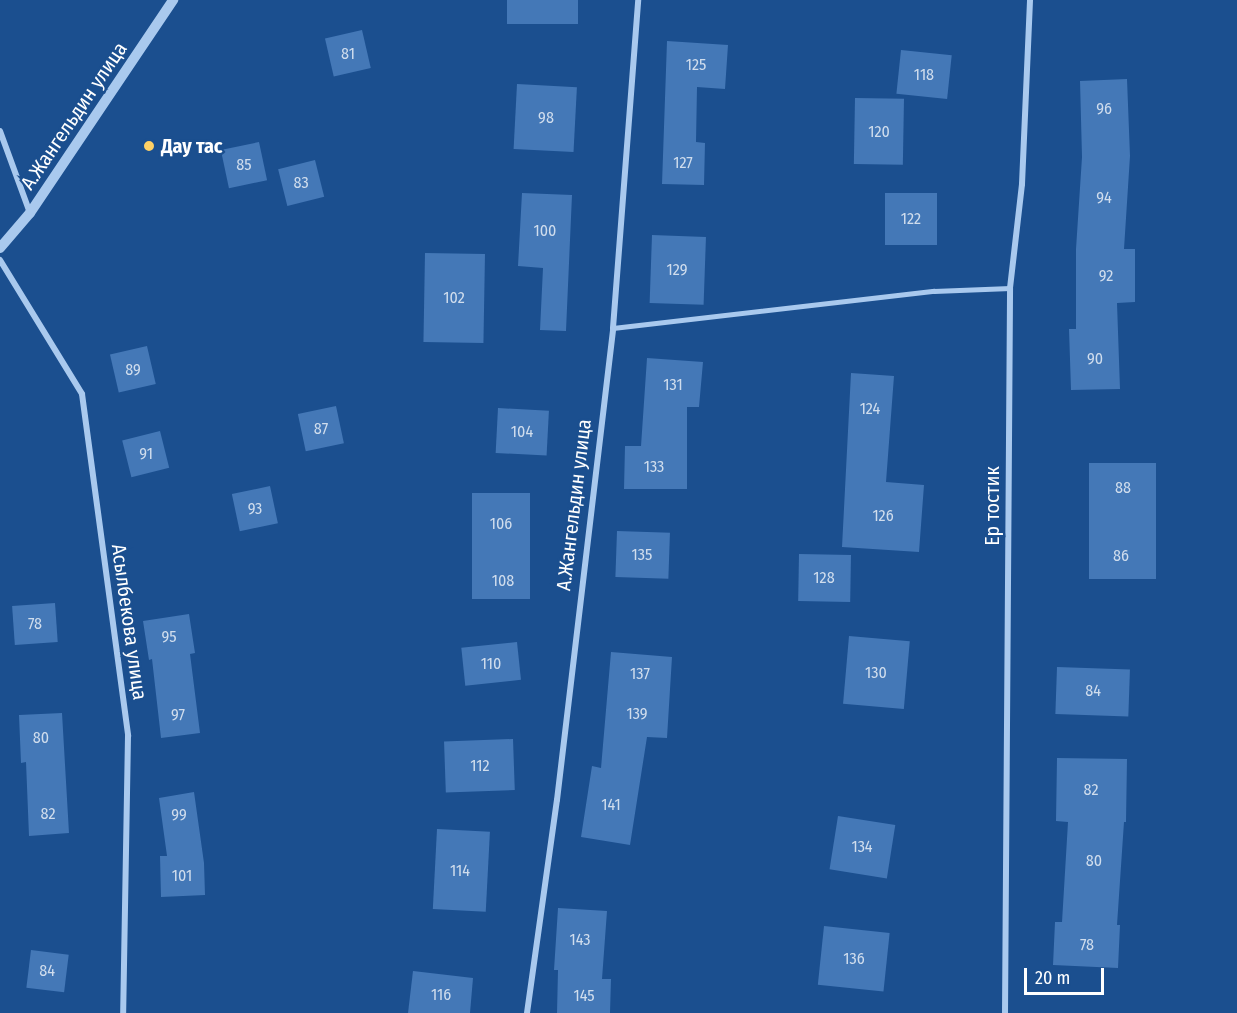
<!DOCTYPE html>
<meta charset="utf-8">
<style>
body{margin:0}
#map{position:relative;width:1237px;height:1013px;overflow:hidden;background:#1b4f8f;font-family:"Fira Sans Condensed",sans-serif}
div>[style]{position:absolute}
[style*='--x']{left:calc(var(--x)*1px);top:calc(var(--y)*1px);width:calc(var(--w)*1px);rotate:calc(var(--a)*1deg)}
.building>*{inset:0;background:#4478b7;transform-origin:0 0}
.service>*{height:4.5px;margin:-2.25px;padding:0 2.25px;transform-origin:2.25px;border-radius:2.25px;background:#a9c9ee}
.minor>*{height:6px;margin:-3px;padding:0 3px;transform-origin:3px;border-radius:3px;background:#a9c9ee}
.tertiary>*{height:10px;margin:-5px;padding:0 5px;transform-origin:5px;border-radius:5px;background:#a9c9ee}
.dots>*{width:16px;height:16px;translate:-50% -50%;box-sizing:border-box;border:3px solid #1b4f8f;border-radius:50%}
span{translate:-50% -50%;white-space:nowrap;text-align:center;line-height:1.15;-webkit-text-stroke:4.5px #1b4f8f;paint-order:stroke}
.number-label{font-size:16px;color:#d0dded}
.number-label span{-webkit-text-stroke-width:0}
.street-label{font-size:20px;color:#fff}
.poi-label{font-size:20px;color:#fff;font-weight:700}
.left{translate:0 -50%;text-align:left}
.scale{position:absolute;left:1024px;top:968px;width:80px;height:27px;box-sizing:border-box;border:3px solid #fff;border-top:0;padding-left:8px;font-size:18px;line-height:21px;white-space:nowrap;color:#fff;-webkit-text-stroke:4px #1b4f8f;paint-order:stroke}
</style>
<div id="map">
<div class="building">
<i style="left:507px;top:0;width:71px;height:24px"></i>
<i style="left:362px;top:30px;width:39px;height:38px;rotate:77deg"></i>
<i style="clip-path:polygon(667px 41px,728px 45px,725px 89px,697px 87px,696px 142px,705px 143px,704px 185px,662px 184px)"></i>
<i style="left:901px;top:50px;width:51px;height:44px;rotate:6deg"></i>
<i style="clip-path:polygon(1127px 79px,1130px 156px,1124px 249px,1135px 249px,1135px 302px,1117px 303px,1120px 389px,1071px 390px,1069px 329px,1076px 329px,1076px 249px,1082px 157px,1080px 81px)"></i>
<i style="left:517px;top:84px;width:60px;height:65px;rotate:3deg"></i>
<i style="left:855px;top:98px;width:49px;height:66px;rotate:1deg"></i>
<i style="left:259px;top:142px;width:39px;height:39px;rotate:78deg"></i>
<i style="left:315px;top:160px;width:38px;height:38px;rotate:76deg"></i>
<i style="clip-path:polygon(522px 193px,572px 195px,566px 331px,540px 330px,543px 268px,518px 266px)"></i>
<i style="left:885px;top:193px;width:52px;height:52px"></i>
<i style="left:652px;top:235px;width:54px;height:68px;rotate:2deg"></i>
<i style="left:425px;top:253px;width:60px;height:89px;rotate:1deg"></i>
<i style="left:147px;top:346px;width:39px;height:38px;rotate:77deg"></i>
<i style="clip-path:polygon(647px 358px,703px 362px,699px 407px,687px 407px,687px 489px,624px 489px,625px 446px,641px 446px)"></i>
<i style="clip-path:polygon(851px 373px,894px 376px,886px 482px,924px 485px,919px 552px,842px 547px)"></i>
<i style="left:336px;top:406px;width:38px;height:39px;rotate:78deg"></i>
<i style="left:498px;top:408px;width:51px;height:45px;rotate:3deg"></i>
<i style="left:160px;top:431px;width:38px;height:39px;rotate:76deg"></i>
<i style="left:1089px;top:463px;width:67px;height:116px"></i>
<i style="left:270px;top:486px;width:38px;height:39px;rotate:78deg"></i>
<i style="left:472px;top:493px;width:58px;height:106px"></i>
<i style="left:617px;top:531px;width:53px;height:46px;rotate:2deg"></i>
<i style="left:799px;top:554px;width:52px;height:47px;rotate:1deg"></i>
<i style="left:55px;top:603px;width:39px;height:43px;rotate:86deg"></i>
<i style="clip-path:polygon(189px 614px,195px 653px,190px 654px,200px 733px,161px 738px,152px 659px,149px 660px,143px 621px)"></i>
<i style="left:849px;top:636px;width:61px;height:68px;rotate:5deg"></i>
<i style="left:517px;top:642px;width:38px;height:56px;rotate:84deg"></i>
<i style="clip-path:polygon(611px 652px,672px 657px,667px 738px,647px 737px,630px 845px,581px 837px,592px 766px,601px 768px)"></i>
<i style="left:1057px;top:667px;width:73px;height:47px;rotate:2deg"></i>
<i style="clip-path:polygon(62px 713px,69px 833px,29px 836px,26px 762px,21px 763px,19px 715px)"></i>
<i style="left:513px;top:739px;width:51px;height:69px;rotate:88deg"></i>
<i style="clip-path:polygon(1057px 758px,1127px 759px,1126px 822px,1124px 822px,1117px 925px,1120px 925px,1118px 968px,1053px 965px,1055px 922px,1062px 922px,1068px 822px,1056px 821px)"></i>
<i style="clip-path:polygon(194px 792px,204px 863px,205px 895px,161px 897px,160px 856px,167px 856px,159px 798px)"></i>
<i style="left:838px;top:816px;width:58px;height:54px;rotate:9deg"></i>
<i style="left:437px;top:829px;width:53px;height:80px;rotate:3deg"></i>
<i style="clip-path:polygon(558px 908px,607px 911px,602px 979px,611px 979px,610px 1013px,557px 1013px,558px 970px,554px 970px)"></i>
<i style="left:824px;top:926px;width:66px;height:59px;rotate:6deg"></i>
<i style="left:31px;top:950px;width:38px;height:38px;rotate:7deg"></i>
<i style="clip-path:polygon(413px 971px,473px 978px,470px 1013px,408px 1013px)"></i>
</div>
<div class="service">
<i style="--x:613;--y:328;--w:323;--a:-6.6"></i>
<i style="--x:934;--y:291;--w:76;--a:-2.3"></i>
</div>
<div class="minor">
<i style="--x:0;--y:131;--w:87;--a:69.9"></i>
<i style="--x:0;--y:260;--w:157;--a:58.5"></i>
<i style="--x:82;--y:394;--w:345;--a:82.3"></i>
<i style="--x:128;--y:736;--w:277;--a:91"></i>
<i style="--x:527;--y:1013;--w:215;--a:-82"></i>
<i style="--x:557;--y:800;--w:475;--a:-83.2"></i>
<i style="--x:613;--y:328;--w:329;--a:-85.6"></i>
<i style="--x:1005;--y:1013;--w:725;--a:-89.6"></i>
<i style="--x:1010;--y:288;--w:105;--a:-83.4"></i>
<i style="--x:1022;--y:184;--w:184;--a:-87.5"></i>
</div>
<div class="tertiary">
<i style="--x:0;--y:248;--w:46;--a:-49.4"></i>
<i style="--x:30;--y:213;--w:257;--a:-56.1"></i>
</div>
<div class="dots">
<i style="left:149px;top:146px;background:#ffd166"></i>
</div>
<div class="number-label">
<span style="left:348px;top:54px">81</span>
<span style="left:696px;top:65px">125</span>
<span style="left:924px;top:75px">118</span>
<span style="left:1104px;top:109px">96</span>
<span style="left:546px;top:118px">98</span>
<span style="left:879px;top:132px">120</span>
<span style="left:683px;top:163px">127</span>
<span style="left:244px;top:165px">85</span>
<span style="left:301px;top:183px">83</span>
<span style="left:1104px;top:198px">94</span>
<span style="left:911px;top:219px">122</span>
<span style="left:545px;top:231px">100</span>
<span style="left:677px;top:270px">129</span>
<span style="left:1106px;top:276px">92</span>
<span style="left:454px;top:298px">102</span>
<span style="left:1095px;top:359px">90</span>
<span style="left:133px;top:370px">89</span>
<span style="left:673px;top:385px">131</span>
<span style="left:870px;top:409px">124</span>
<span style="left:321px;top:429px">87</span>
<span style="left:522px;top:432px">104</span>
<span style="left:146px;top:454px">91</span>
<span style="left:654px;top:467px">133</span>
<span style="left:1123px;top:488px">88</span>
<span style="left:255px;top:509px">93</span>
<span style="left:883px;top:516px">126</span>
<span style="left:501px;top:524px">106</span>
<span style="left:642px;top:555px">135</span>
<span style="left:1121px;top:556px">86</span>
<span style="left:824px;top:578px">128</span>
<span style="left:503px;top:581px">108</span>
<span style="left:35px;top:624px">78</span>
<span style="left:169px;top:637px">95</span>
<span style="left:491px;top:664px">110</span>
<span style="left:876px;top:673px">130</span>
<span style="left:640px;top:674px">137</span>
<span style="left:1093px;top:691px">84</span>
<span style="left:637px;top:714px">139</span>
<span style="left:178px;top:715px">97</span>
<span style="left:41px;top:738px">80</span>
<span style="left:480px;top:766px">112</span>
<span style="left:1091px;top:790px">82</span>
<span style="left:611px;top:805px">141</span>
<span style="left:48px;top:814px">82</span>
<span style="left:179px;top:815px">99</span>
<span style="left:862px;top:847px">134</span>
<span style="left:1094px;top:861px">80</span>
<span style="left:460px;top:871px">114</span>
<span style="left:182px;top:876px">101</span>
<span style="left:580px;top:940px">143</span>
<span style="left:1087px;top:945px">78</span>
<span style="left:854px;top:959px">136</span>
<span style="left:47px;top:971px">84</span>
<span style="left:441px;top:995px">116</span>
<span style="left:584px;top:996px">145</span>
</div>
<div class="street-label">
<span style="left:74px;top:116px;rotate:-56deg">А.Жангельдин улица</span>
<span style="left:574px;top:505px;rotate:-83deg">А.Жангельдин улица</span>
<span style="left:992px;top:506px;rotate:-90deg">Ер тостик</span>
<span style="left:129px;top:622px;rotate:82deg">Асылбекова улица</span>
</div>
<div class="poi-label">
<span class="left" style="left:161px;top:146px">Дау тас</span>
</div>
<div class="scale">20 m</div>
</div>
